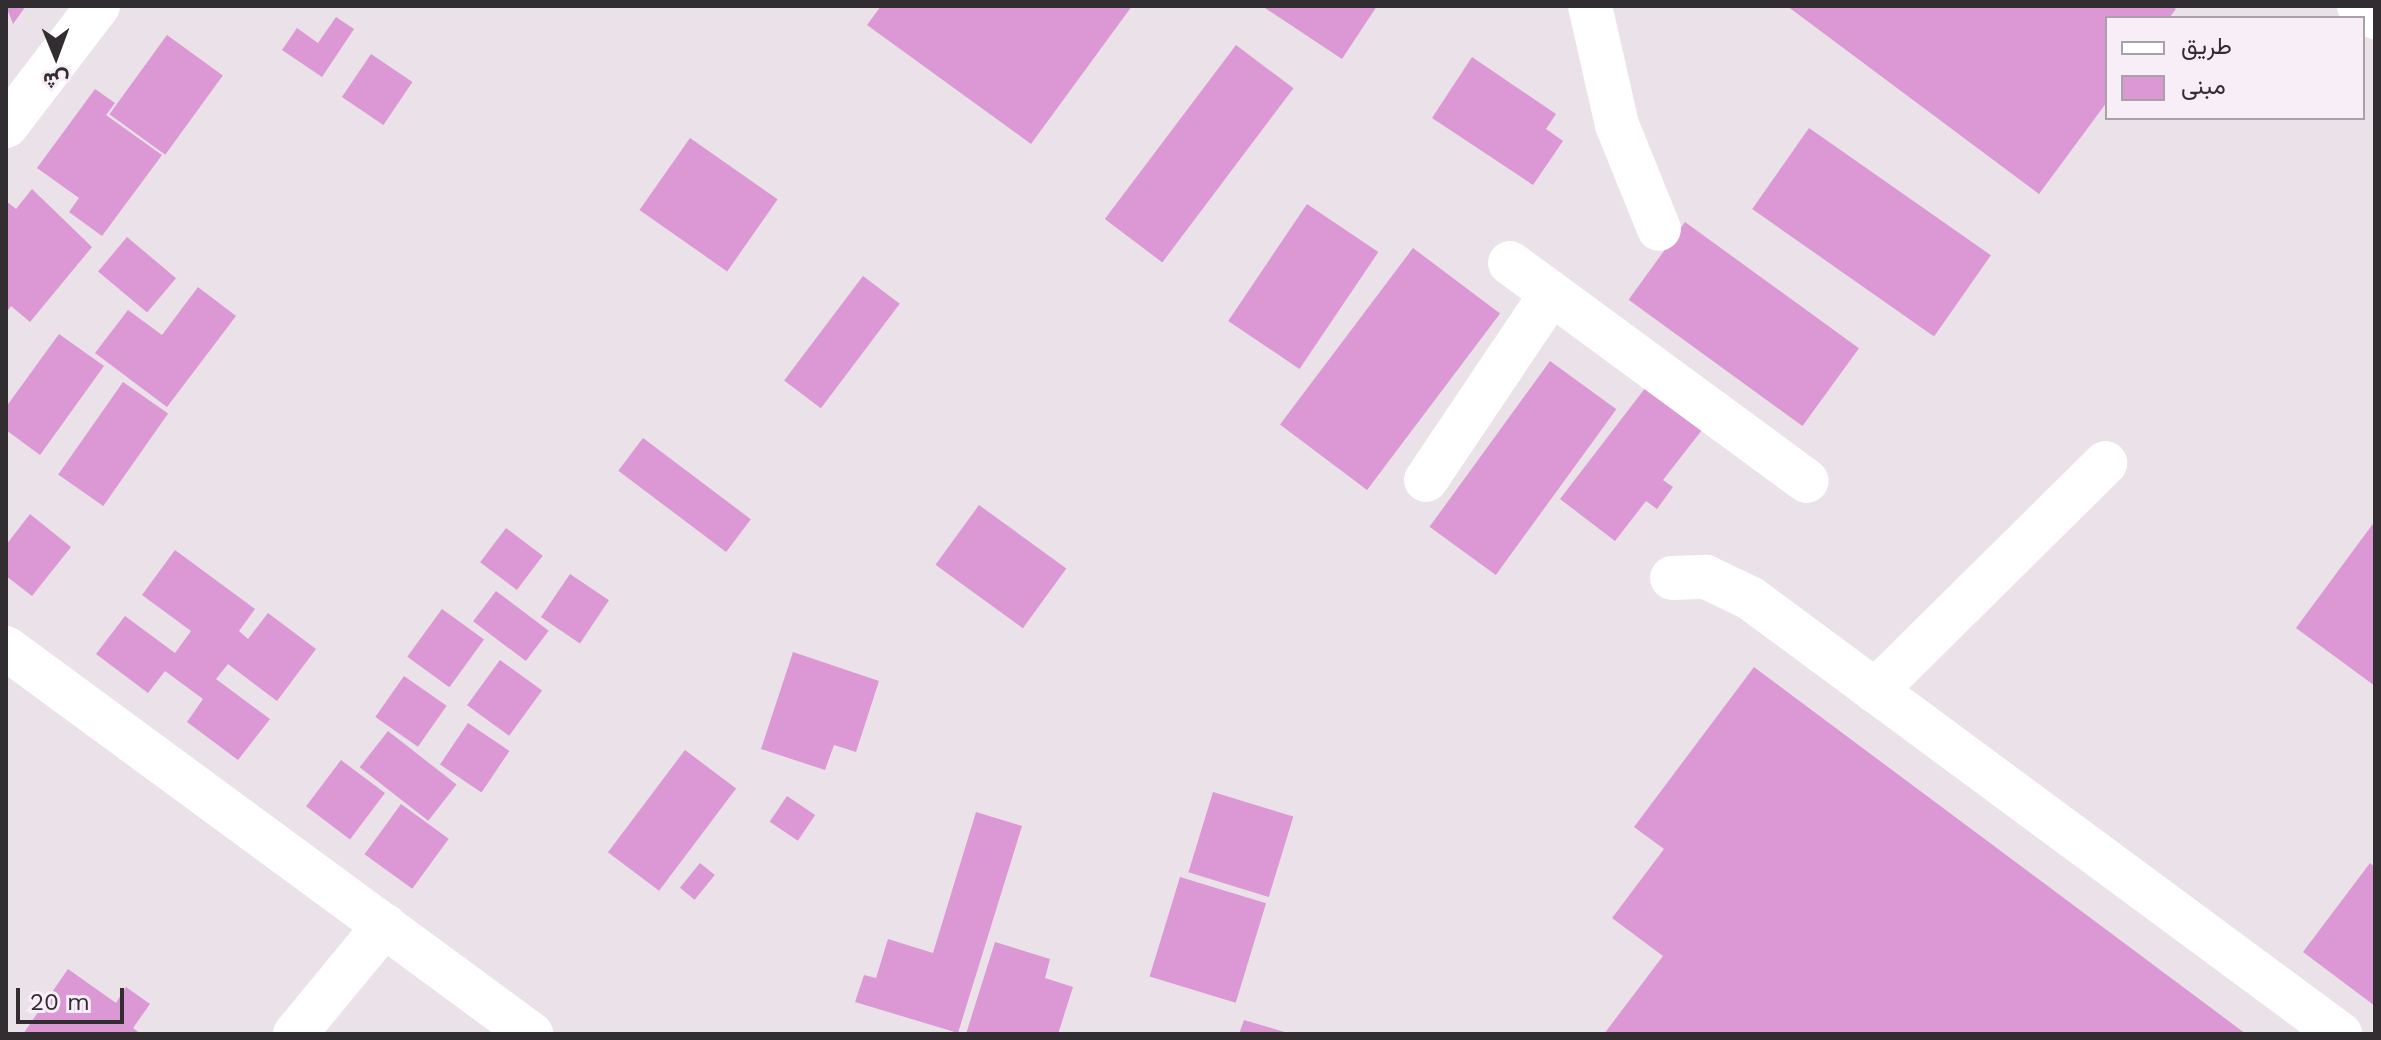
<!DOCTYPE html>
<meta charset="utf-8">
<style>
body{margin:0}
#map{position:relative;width:2381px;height:1040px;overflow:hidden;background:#ebe1e9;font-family:"Work Sans",Vazirmatn,sans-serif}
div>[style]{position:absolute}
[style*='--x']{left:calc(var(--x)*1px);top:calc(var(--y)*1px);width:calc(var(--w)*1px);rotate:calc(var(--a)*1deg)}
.building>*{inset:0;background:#db98d4;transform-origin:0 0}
.minor>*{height:44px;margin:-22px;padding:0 22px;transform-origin:22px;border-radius:22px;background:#fff}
span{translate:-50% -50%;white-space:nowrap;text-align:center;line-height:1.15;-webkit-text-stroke:6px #f8eef7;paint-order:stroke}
.frame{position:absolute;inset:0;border:8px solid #312d30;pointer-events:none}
.legend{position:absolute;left:2105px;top:16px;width:260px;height:104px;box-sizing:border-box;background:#f8eef7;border:2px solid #a8a1a7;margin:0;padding:10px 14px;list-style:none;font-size:24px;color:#312d30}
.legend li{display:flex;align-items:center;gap:16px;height:40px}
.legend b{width:40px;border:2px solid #a8a1a7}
.north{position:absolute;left:16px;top:16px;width:80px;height:80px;-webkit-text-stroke:6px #f8eef7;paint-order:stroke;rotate:179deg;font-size:22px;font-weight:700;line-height:32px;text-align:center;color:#312d30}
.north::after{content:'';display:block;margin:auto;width:28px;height:36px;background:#312d30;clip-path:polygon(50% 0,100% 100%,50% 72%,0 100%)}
.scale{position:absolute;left:16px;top:988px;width:108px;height:36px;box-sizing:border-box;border:4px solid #312d30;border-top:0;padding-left:10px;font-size:24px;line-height:28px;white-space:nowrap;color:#312d30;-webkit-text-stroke:6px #f8eef7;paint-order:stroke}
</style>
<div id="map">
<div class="building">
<i style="clip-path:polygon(6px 6px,26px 6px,13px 24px)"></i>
<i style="clip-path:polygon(881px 6px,1132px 6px,1031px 144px,867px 25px)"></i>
<i style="clip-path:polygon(1262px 6px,1377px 6px,1342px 59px)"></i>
<i style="clip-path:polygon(1787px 6px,2171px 6px,2176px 9px,2169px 18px,2107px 18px,2107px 102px,2039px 194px)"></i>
<i style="clip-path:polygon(336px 17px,354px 29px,322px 77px,282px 50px,297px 28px,318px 43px)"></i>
<i style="left:167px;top:35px;width:69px;height:98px;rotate:36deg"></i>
<i style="left:1236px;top:45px;width:72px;height:218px;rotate:37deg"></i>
<i style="left:371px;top:54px;width:50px;height:52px;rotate:34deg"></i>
<i style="clip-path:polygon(1472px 57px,1556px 114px,1546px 129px,1563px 141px,1533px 185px,1432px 118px)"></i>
<i style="clip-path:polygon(95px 89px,115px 103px,106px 115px,162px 155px,102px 236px,69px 212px,79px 198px,37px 168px)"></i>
<i style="left:1809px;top:128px;width:222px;height:99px;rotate:35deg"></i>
<i style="left:690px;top:138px;width:107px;height:88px;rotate:35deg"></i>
<i style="clip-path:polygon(32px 189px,92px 247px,30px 322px,11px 306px,6px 313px,6px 201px,16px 209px)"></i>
<i style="left:1307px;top:204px;width:86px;height:141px;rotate:34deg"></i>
<i style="left:1685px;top:222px;width:215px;height:96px;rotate:36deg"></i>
<i style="left:127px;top:237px;width:64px;height:45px;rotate:40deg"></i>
<i style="left:1413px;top:248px;width:109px;height:221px;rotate:37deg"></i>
<i style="left:863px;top:276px;width:46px;height:131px;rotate:37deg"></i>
<i style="clip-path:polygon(198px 287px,236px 316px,167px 407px,95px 353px,128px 310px,162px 335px)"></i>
<i style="clip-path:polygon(59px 334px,104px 366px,40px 455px,6px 430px,6px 407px)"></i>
<i style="left:1550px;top:361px;width:82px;height:205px;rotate:36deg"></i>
<i style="left:123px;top:382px;width:55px;height:113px;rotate:35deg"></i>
<i style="clip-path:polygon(1646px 387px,1702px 430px,1663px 480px,1673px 487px,1657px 509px,1646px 501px,1615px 541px,1560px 499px)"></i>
<i style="left:643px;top:438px;width:135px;height:41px;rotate:37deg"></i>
<i style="left:979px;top:505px;width:108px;height:74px;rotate:36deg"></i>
<i style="clip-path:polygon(30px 514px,71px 547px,32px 596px,6px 576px,6px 545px)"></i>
<i style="clip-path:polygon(2375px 521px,2375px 686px,2296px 628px)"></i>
<i style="left:506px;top:528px;width:46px;height:43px;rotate:37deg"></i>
<i style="clip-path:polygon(175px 550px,255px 609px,239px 631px,248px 639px,268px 613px,316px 649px,277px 701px,228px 664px,216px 679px,270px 719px,238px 760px,187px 722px,203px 699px,165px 671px,148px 693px,96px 654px,125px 616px,175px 653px,191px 631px,142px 595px)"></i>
<i style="left:570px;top:574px;width:47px;height:52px;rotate:34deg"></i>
<i style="left:496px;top:591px;width:66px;height:38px;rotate:37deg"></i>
<i style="left:442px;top:609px;width:52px;height:59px;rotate:36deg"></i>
<i style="clip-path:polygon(793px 652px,879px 681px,856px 752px,834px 745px,825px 770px,761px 749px)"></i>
<i style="left:500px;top:660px;width:52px;height:56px;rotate:36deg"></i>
<i style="clip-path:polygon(1754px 667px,2246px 1034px,1604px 1034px,1663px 956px,1612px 918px,1664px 849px,1634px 827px)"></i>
<i style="left:404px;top:676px;width:52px;height:50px;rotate:35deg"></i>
<i style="left:468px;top:723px;width:50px;height:50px;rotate:34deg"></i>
<i style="left:388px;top:731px;width:87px;height:46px;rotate:38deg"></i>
<i style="left:685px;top:750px;width:64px;height:128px;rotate:37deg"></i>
<i style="left:341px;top:760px;width:55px;height:58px;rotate:37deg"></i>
<i style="left:1213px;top:792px;width:84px;height:84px;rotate:17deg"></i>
<i style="left:787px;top:796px;width:34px;height:31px;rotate:34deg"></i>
<i style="left:401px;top:804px;width:59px;height:62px;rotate:36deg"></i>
<i style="clip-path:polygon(976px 812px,1022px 826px,958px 1033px,855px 1002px,864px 975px,876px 978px,888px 939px,933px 953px)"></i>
<i style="left:700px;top:863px;width:19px;height:32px;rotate:39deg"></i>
<i style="clip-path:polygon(2370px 863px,2375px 867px,2375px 1006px,2303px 952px)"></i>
<i style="left:1180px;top:877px;width:90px;height:104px;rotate:17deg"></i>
<i style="clip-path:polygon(995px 942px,1050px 959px,1045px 978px,1073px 987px,1058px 1034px,966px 1034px)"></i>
<i style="clip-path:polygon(68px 969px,116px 1003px,126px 987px,150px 1004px,133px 1028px,141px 1034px,23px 1034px)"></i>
<i style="clip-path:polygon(1244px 1020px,1288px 1033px,1288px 1034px,1239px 1034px)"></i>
</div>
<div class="minor">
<i style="--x:1590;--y:6;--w:122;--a:77.2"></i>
<i style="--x:1617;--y:125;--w:112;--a:68"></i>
<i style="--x:2359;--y:6;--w:19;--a:35"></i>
<i style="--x:6;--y:126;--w:151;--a:-52.5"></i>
<i style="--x:1510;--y:263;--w:368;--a:36.3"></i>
<i style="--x:1426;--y:480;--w:224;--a:-56.1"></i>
<i style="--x:1672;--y:578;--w:34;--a:-2"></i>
<i style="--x:1706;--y:577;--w:49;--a:25.5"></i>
<i style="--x:1750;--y:598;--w:734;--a:36.46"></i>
<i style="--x:6;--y:648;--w:652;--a:36.32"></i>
<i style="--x:1875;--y:691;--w:324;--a:-44.7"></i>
<i style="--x:295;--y:1034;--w:141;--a:-50.5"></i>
</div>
<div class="frame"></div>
<ul class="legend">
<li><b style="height:10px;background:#fff"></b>طريق</li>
<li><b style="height:22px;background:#db98d4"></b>مبنى</li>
</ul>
<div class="north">ش</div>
<div class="scale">20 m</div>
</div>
